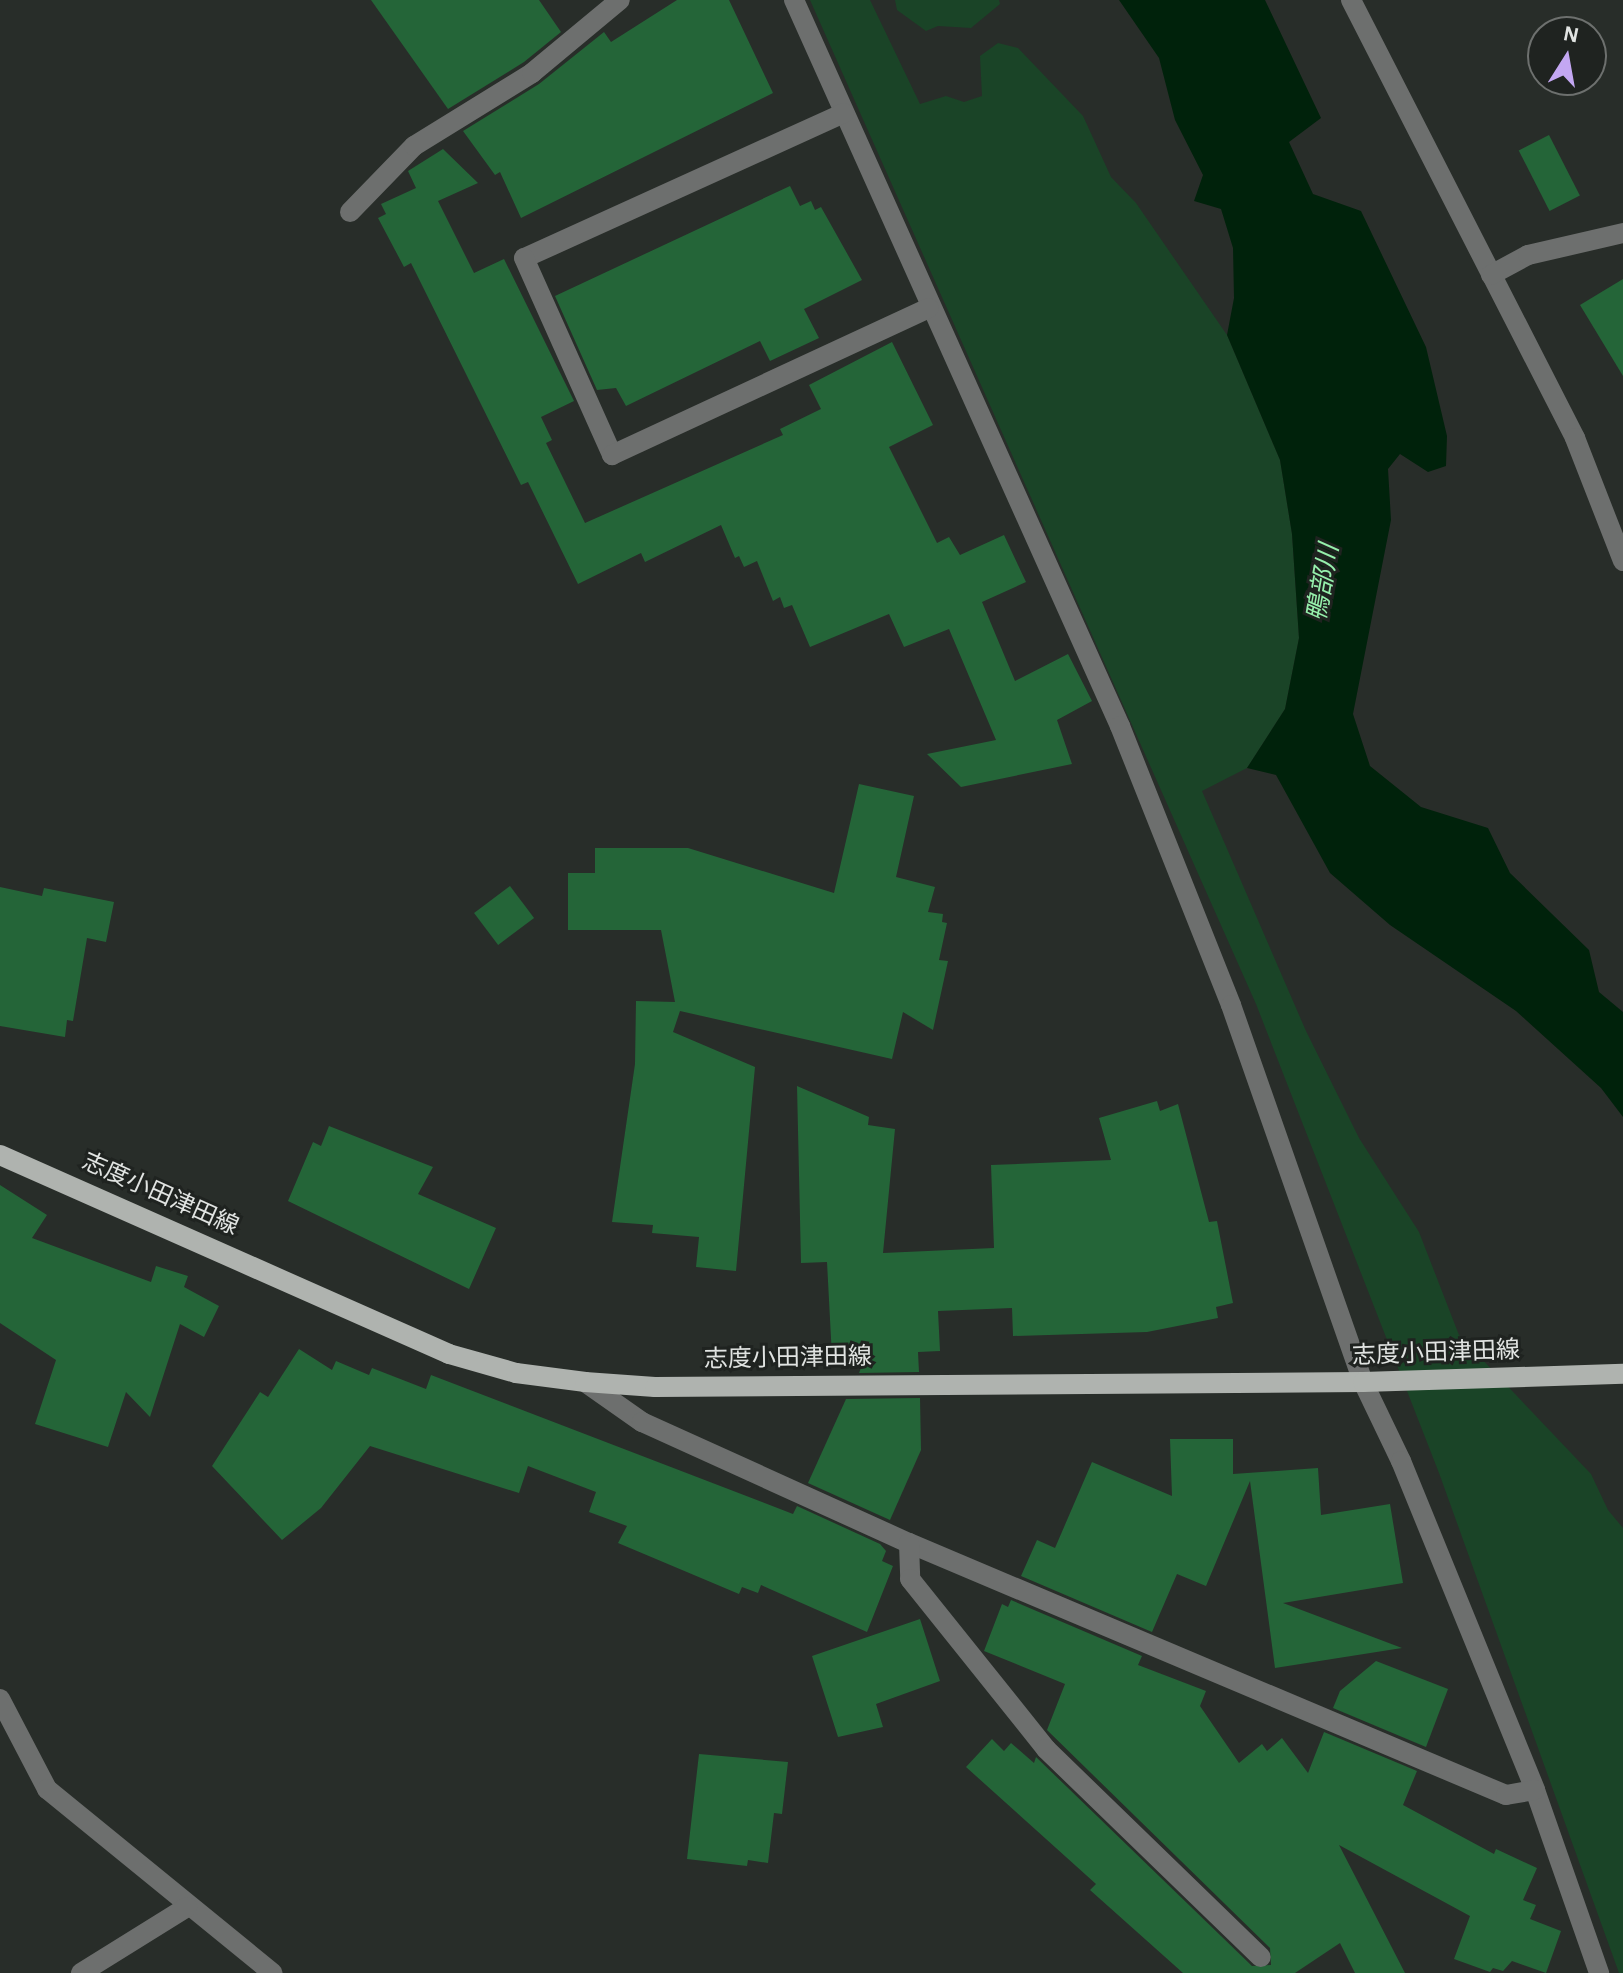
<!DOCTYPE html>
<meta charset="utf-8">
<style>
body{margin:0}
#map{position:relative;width:1623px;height:1973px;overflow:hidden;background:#282d29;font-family:"Alegreya Sans","Noto Sans JP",sans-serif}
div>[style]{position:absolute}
.green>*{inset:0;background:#1a4427}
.water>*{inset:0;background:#00220b}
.building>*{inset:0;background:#246538;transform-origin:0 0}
.minor>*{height:20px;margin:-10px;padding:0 10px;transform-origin:10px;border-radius:10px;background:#6d6f6e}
.major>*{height:20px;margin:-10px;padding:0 10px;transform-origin:10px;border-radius:10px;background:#afb3af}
span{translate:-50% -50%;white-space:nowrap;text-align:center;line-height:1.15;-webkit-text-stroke:6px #1f2320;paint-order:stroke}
.street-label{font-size:24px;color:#e1e4e2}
.water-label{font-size:26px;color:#96f0ac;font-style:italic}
.north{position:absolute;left:1527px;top:16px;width:80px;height:80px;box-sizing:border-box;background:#1f2320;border:2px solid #6d706e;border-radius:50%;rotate:11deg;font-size:22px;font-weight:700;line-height:32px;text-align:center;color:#e1e4e2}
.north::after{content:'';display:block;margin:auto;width:28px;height:36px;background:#c3a7f2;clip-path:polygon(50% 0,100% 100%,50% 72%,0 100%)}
</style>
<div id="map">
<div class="green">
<div style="clip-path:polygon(810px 0,870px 0,920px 104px,946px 96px,964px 102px,982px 96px,980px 56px,998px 43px,1018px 48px,1083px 116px,1111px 177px,1136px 203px,1227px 335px,1280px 460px,1292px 534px,1299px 638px,1285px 709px,1247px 768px,1202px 791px,1306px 1031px,1359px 1138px,1419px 1232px,1459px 1335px,1591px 1474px,1608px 1510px,1623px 1528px,1623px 1973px,1619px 1973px,1439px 1473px,1256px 1004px)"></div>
<div style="clip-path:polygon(895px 0,999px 0,1000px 4px,971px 28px,938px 26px,926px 31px,897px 10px)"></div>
</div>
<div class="water">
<div style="clip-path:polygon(1119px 0,1265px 0,1321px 118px,1289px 142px,1313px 194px,1361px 211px,1426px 347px,1447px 436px,1446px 466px,1428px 472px,1400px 454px,1388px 469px,1391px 520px,1353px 714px,1370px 766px,1421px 807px,1488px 828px,1510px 873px,1589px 950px,1599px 992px,1623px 1012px,1623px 1117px,1601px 1088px,1516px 1011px,1390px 925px,1330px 873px,1276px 775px,1247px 768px,1285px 709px,1299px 638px,1292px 534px,1280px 460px,1227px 335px,1234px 298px,1233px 248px,1221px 209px,1194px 201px,1203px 175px,1175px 120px,1159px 58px)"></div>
</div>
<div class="building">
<div style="clip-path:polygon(371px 0,539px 0,561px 32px,524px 62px,448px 109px)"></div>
<div style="clip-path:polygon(677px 0,729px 0,773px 93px,521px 218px,500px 172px,495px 175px,463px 131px,539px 84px,604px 32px,611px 42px)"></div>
<div style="left:1549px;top:135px;width:68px;height:34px;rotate:63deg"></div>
<div style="clip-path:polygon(443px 149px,478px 183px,438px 201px,474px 273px,504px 259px,574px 401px,541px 417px,552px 440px,546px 443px,585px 523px,783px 435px,780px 429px,821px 409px,809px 385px,892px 342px,933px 425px,889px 447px,937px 543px,949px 537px,960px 555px,1004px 535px,1026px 582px,982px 602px,1015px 681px,1068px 654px,1092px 701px,1057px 720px,1072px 764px,961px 787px,927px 754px,996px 740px,949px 629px,904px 647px,889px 614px,810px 647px,792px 605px,784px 608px,780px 597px,773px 601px,757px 561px,744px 567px,739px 556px,735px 558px,721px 525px,645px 562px,641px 553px,578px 584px,528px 482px,521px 485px,411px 263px,404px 267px,378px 218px,386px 214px,381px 204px,416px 188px,408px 171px)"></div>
<div style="clip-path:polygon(790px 186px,800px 206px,811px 201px,815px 210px,821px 207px,862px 280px,804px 309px,819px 338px,770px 361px,760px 341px,626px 406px,616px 388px,597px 390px,555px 296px)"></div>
<div style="clip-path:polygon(1623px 279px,1623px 376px,1580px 305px)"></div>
<div style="clip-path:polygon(859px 784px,914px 796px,896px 877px,935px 887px,928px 912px,943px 914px,942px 922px,947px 923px,939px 960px,948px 961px,933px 1030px,903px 1012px,892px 1059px,680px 1011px,673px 1032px,755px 1067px,736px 1271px,696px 1267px,699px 1237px,652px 1233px,653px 1225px,612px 1222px,635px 1064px,636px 1001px,675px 1002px,661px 930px,568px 930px,568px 873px,595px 873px,595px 848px,688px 848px,834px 893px)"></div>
<div style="left:510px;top:886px;width:40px;height:45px;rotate:53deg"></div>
<div style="clip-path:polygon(0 887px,42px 896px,44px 888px,114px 902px,106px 942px,87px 938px,73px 1021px,67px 1020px,65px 1037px,0 1026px)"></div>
<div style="clip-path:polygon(797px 1086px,869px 1117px,868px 1125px,895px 1129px,883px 1253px,994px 1248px,991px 1165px,1111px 1160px,1099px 1118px,1157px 1101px,1160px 1111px,1178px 1104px,1209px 1222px,1217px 1221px,1233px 1303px,1216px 1307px,1218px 1318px,1147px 1332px,1013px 1336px,1012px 1308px,938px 1311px,940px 1351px,918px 1352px,919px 1372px,859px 1373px,866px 1355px,832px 1357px,827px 1262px,801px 1263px)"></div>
<div style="clip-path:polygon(329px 1126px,433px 1167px,418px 1194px,496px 1228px,469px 1289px,288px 1201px,313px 1142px,321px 1146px)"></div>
<div style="clip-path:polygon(0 1185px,47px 1215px,32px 1238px,151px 1282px,156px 1266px,188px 1276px,184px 1287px,219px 1306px,204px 1337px,180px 1324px,150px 1417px,126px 1392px,108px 1447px,35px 1424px,56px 1360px,0 1323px)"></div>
<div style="clip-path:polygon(299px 1349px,332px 1370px,336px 1361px,369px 1375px,372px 1368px,426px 1389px,431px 1375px,793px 1514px,797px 1506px,880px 1544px,886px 1551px,882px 1561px,893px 1566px,867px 1632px,761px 1585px,758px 1593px,742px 1587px,739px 1594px,618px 1543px,627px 1526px,589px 1512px,596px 1492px,528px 1466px,519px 1493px,370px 1446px,321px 1508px,282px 1540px,212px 1466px,260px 1392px,268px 1397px)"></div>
<div style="clip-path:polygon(920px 1398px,921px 1450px,890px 1520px,808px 1483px,846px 1399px)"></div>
<div style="clip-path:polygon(1170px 1439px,1233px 1439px,1233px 1474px,1318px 1468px,1321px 1515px,1390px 1504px,1403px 1583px,1283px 1603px,1402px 1648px,1275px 1668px,1250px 1481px,1206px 1586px,1177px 1574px,1152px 1632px,1021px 1576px,1037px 1540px,1055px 1548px,1092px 1462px,1172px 1496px)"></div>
<div style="clip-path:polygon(1011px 1600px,1142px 1656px,1138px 1665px,1206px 1691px,1200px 1706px,1239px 1763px,1262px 1744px,1267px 1751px,1282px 1738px,1308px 1773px,1324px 1732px,1417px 1771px,1403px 1805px,1494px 1854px,1496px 1849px,1537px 1868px,1523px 1900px,1536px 1905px,1530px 1919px,1561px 1931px,1546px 1973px,1512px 1961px,1503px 1971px,1493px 1968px,1490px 1972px,1454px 1959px,1470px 1916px,1339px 1845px,1405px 1973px,1355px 1973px,1340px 1943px,1295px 1973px,1183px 1973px,1090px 1890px,1096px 1884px,966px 1767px,992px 1739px,1004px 1751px,1011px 1743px,1034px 1763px,1036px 1757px,1252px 1966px,1271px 1965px,1270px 1948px,1047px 1730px,1065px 1684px,984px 1651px,1002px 1604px,1008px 1607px)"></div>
<div style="clip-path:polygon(920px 1619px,940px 1681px,876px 1704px,883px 1727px,838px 1737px,812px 1656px)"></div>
<div style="clip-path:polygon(1376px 1661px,1448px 1689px,1426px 1747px,1333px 1708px,1340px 1691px)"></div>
<div style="clip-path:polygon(699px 1754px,788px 1762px,782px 1814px,774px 1813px,768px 1863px,748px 1860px,747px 1866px,687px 1859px)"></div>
</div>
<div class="minor">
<div style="left:794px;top:0;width:796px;rotate:65.82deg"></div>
<div style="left:1120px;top:726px;width:300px;rotate:68.3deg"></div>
<div style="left:1231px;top:1005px;width:399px;rotate:70.7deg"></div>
<div style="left:1363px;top:1382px;width:88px;rotate:64.3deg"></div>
<div style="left:1401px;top:1461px;width:355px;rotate:67.8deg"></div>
<div style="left:1535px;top:1790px;width:194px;rotate:70.7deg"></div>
<div style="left:1351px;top:0;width:492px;rotate:62.9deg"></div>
<div style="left:1575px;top:438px;width:132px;rotate:68.7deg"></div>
<div style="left:844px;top:113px;width:351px;rotate:155.6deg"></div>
<div style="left:524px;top:258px;width:216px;rotate:65.9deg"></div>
<div style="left:612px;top:455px;width:349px;rotate:-24.9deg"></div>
<div style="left:350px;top:212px;width:92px;rotate:-45.9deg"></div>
<div style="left:414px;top:146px;width:139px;rotate:-31.7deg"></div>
<div style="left:532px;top:73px;width:114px;rotate:-39.7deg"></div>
<div style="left:1491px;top:275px;width:42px;rotate:-28.4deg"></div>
<div style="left:1528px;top:255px;width:98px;rotate:-13deg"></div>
<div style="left:585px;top:1382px;width:70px;rotate:35.1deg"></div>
<div style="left:642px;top:1422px;width:293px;rotate:24.4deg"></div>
<div style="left:909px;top:1543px;width:648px;rotate:22.89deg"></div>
<div style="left:1506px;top:1795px;width:29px;rotate:-10deg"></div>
<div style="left:909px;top:1543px;width:36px;rotate:88deg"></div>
<div style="left:910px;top:1579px;width:218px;rotate:51.3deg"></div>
<div style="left:1046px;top:1749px;width:299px;rotate:44.1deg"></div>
<div style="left:0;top:1699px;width:102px;rotate:62.4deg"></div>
<div style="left:47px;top:1789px;width:291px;rotate:39.2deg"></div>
<div style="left:81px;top:1973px;width:125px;rotate:-31.9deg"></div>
</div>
<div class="major">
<div style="left:0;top:1155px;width:491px;rotate:23.9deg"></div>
<div style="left:449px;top:1354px;width:70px;rotate:15.8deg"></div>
<div style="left:516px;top:1373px;width:70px;rotate:7.4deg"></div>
<div style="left:585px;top:1382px;width:70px;rotate:4.1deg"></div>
<div style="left:655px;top:1387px;width:708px;rotate:-0.4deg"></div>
<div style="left:1363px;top:1382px;width:260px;rotate:-1.8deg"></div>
</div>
<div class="street-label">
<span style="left:160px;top:1195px;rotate:24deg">志度小田津田線</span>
<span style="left:1436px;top:1354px;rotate:-2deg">志度小田津田線</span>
<span style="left:788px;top:1359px;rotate:-1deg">志度小田津田線</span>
</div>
<div class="water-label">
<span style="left:1324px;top:583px;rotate:-80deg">鴨部川</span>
</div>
<div class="north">N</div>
</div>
